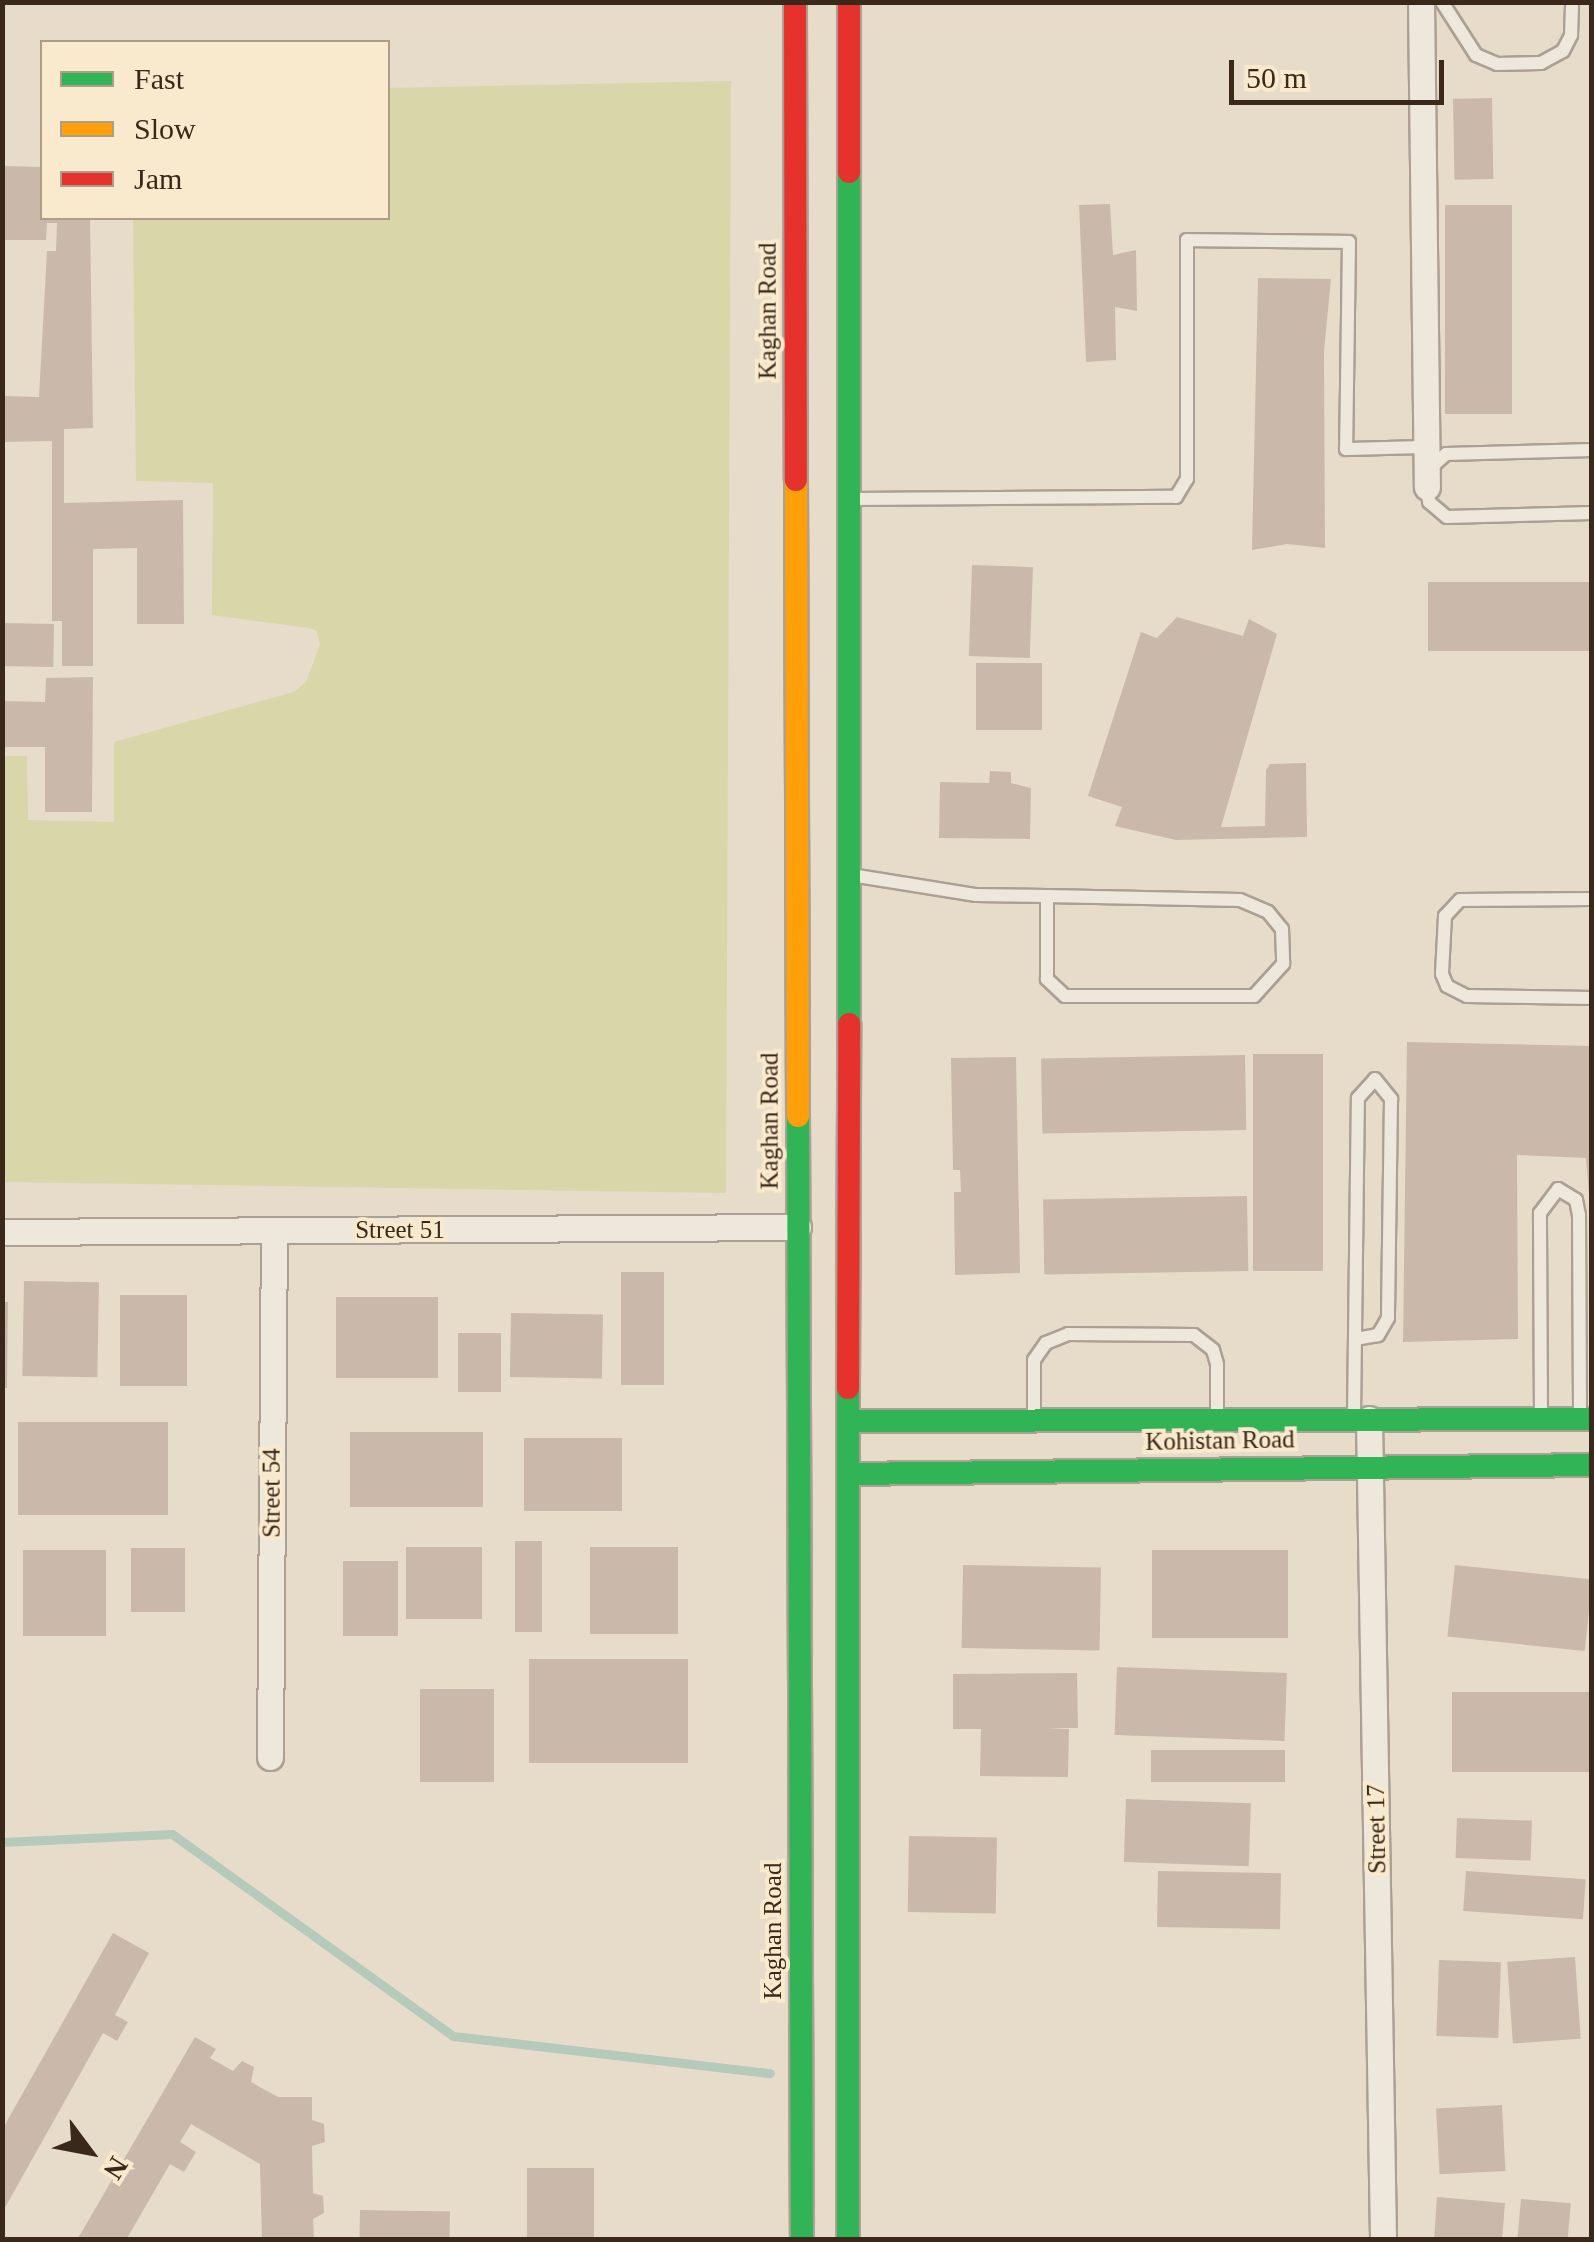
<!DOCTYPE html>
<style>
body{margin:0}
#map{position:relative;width:1594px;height:2242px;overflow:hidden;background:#e6dcc9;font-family:Georgia,serif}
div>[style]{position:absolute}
.green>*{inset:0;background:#d9d6aa}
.stream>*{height:9px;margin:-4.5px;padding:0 4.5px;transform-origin:4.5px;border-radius:4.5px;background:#b6cabc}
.building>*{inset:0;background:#cab9aa;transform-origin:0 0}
.roads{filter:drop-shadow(2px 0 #aba093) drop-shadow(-2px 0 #aba093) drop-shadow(0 2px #aba093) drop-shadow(0 -2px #aba093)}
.lane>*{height:12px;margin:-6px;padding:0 6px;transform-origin:6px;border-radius:6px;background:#ede7dc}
.street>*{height:25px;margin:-12.5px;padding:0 12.5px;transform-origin:12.5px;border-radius:12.5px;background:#ede7dc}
.fast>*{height:22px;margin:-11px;padding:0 11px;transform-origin:11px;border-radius:11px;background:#30b455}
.slow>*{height:22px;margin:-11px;padding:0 11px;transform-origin:11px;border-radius:11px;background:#ff9f0a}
.jam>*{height:22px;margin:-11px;padding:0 11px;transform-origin:11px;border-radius:11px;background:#e5322d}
span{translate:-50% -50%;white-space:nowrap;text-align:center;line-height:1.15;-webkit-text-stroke:8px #f9e9cd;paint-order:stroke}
.street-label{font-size:25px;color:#3a281b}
.frame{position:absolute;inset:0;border:5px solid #3a281b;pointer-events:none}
.legend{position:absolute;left:40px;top:40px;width:350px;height:180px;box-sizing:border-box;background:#f9e9cd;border:2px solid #ad9c86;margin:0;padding:12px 18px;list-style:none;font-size:30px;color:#3a281b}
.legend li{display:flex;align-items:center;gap:20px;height:50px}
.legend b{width:50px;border:2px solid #ad9c86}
.north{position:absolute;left:40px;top:2102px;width:100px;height:100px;-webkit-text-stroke:8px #f9e9cd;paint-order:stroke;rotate:122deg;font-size:28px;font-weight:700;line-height:40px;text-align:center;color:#3a281b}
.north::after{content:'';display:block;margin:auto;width:35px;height:45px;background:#3a281b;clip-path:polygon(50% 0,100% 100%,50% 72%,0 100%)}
.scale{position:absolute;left:1229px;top:60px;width:215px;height:45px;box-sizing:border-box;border:5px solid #3a281b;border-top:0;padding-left:12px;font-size:30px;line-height:35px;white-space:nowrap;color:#3a281b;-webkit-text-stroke:8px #f9e9cd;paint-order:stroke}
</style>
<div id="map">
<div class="green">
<div style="clip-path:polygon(731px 81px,726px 1193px,3px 1182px,3px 756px,27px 756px,28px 820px,114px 822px,114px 742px,294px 692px,306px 682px,320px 645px,317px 631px,309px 628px,212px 615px,213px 483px,136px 481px,133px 218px,388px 218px,388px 88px)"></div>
</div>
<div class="stream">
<div style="left:2px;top:1842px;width:170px;rotate:-2.7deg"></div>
<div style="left:172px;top:1834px;width:346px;rotate:35.7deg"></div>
<div style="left:453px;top:2036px;width:319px;rotate:6.7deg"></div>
</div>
<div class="building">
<div style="left:1492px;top:98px;width:81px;height:39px;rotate:89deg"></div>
<div style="clip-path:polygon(2px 166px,42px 167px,42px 218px,90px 218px,93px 428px,64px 429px,64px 503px,183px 500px,184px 624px,137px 624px,137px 548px,93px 549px,93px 666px,62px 666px,62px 621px,52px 621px,52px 441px,2px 442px,2px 396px,39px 397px,47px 251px,56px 251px,57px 223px,47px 223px,46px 240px,2px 240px)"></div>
<div style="clip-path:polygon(1110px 204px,1113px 255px,1136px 250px,1137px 311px,1115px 307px,1116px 360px,1086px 362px,1079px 205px)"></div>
<div style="left:1445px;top:205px;width:67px;height:209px"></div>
<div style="clip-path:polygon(1258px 278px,1331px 279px,1324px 351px,1325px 548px,1287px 544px,1252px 550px)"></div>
<div style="left:972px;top:565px;width:61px;height:91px;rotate:2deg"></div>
<div style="left:1592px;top:582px;width:69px;height:164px;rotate:90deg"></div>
<div style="clip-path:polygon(1177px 617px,1243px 636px,1249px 619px,1277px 634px,1221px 827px,1265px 826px,1266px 770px,1270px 764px,1306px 763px,1307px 837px,1176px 840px,1115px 826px,1122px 807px,1088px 796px,1141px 632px,1157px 638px)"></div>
<div style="left:2px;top:623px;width:52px;height:43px;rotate:1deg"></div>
<div style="left:1042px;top:663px;width:67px;height:66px;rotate:90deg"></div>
<div style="clip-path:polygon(93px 677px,92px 812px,45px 812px,45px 747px,2px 747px,2px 701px,45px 702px,46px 678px)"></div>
<div style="clip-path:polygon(990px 771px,1011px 772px,1011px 783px,1031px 788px,1030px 839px,939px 838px,940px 782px,989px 783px)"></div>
<div style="clip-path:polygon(1407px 1042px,1592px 1046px,1592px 1232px,1586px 1158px,1517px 1155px,1518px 1339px,1403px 1342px)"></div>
<div style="left:1253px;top:1054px;width:70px;height:217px"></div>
<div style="left:1245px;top:1055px;width:75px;height:204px;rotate:89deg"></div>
<div style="clip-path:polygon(1016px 1057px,1020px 1273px,955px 1275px,954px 1192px,961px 1192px,960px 1170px,953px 1170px,951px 1058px)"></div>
<div style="left:1247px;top:1196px;width:75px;height:204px;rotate:89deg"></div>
<div style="left:621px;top:1272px;width:43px;height:113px"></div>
<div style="left:24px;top:1281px;width:75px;height:95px;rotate:1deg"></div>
<div style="left:120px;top:1295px;width:67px;height:91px"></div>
<div style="left:336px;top:1297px;width:102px;height:81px"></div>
<div style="clip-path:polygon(2px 1302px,8px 1302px,7px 1388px,2px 1388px)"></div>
<div style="left:511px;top:1313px;width:92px;height:64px;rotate:1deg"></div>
<div style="left:458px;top:1333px;width:43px;height:59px"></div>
<div style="left:18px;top:1422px;width:150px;height:93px"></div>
<div style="left:350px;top:1432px;width:133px;height:75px"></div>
<div style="left:524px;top:1438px;width:98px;height:73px"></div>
<div style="left:515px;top:1541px;width:27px;height:91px"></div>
<div style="left:406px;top:1547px;width:76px;height:72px"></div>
<div style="left:590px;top:1547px;width:88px;height:87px"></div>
<div style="left:131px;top:1548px;width:54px;height:64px"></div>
<div style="left:23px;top:1550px;width:83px;height:86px"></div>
<div style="left:1152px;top:1550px;width:136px;height:88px"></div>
<div style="left:343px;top:1561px;width:55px;height:75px"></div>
<div style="left:963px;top:1565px;width:138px;height:83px;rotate:1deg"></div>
<div style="left:1455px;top:1565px;width:138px;height:72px;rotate:6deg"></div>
<div style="left:529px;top:1659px;width:159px;height:104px"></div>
<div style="left:1117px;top:1667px;width:170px;height:68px;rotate:2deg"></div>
<div style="clip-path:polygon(1077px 1673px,1078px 1728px,1046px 1728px,1069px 1729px,1068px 1777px,980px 1776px,981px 1729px,953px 1729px,953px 1674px)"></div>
<div style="left:420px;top:1689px;width:74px;height:93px"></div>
<div style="left:1592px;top:1692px;width:80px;height:140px;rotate:90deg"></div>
<div style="left:1151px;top:1750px;width:134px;height:32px"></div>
<div style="left:1126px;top:1799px;width:125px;height:63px;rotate:2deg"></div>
<div style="left:1457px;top:1818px;width:75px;height:40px;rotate:2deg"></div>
<div style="left:909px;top:1836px;width:88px;height:76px;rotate:1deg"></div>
<div style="left:1158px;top:1871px;width:123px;height:56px;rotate:1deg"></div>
<div style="left:1466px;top:1871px;width:120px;height:40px;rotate:4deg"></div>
<div style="clip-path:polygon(113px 1933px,149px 1953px,115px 2015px,128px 2022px,117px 2041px,103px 2033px,2px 2213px,2px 2130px)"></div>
<div style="left:1575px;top:1957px;width:82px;height:68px;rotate:86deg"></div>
<div style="left:1439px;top:1960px;width:62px;height:76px;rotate:2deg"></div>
<div style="clip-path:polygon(195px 2037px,216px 2049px,210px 2058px,233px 2071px,242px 2061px,254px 2067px,251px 2082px,278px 2097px,312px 2097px,312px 2120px,324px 2124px,325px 2142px,312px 2146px,313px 2193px,323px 2196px,324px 2213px,313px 2219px,314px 2240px,262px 2240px,260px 2164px,191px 2124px,180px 2142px,196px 2152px,184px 2172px,170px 2164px,126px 2240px,77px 2240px)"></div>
<div style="left:1502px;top:2105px;width:66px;height:66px;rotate:87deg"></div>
<div style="left:527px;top:2168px;width:67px;height:72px"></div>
<div style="clip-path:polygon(1437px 2197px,1505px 2203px,1502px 2240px,1434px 2240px)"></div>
<div style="left:1521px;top:2199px;width:50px;height:41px;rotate:5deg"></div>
<div style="left:360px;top:2210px;width:90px;height:30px;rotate:1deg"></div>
</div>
<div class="roads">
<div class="lane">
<div style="left:1442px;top:2px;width:63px;rotate:57.3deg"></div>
<div style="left:1476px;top:55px;width:23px;rotate:23deg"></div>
<div style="left:1497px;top:64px;width:44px;rotate:-1.3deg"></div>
<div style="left:1541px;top:63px;width:25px;rotate:-29deg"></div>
<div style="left:1563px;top:51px;width:18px;rotate:-63deg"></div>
<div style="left:1571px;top:35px;width:33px;rotate:-88deg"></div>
<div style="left:1592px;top:450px;width:146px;rotate:178.4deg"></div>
<div style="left:1446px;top:454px;width:24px;rotate:138deg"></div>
<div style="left:1428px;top:470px;width:17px;rotate:93deg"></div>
<div style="left:1427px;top:487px;width:15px;rotate:82deg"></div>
<div style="left:1429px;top:502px;width:23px;rotate:40deg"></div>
<div style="left:1447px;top:517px;width:145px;rotate:-1.6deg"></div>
<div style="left:852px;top:499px;width:324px;rotate:-0.4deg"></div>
<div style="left:1176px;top:497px;width:21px;rotate:-59deg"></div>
<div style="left:1187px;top:479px;width:239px;rotate:-90deg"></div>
<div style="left:1187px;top:240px;width:162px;rotate:0.7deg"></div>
<div style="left:1349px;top:242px;width:207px;rotate:90.8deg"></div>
<div style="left:1346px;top:449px;width:79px;rotate:-1.5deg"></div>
<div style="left:851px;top:875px;width:127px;rotate:9.1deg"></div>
<div style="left:976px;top:895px;width:71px;rotate:0.8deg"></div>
<div style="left:1047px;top:896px;width:193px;rotate:1.2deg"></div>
<div style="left:1240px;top:900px;width:30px;rotate:23deg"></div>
<div style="left:1268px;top:912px;width:22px;rotate:51deg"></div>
<div style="left:1282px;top:929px;width:35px;rotate:88deg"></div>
<div style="left:1283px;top:964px;width:43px;rotate:132.2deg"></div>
<div style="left:1254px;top:996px;width:189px;rotate:180deg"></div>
<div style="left:1065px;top:996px;width:25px;rotate:-137deg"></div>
<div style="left:1047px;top:979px;width:83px;rotate:-90deg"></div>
<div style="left:1592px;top:899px;width:132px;rotate:179.6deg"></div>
<div style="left:1460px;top:900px;width:22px;rotate:133deg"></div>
<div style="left:1445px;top:916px;width:58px;rotate:93deg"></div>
<div style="left:1442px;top:974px;width:13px;rotate:67deg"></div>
<div style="left:1447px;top:986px;width:22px;rotate:27deg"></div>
<div style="left:1467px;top:996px;width:125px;rotate:0.9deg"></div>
<div style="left:1541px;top:1416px;width:203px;rotate:-90.3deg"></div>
<div style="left:1540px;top:1213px;width:30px;rotate:-53deg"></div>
<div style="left:1558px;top:1189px;width:21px;rotate:31deg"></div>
<div style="left:1576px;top:1200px;width:15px;rotate:79deg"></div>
<div style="left:1579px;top:1215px;width:201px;rotate:89.7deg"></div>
<div style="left:1354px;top:1417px;width:319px;rotate:-89.3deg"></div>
<div style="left:1358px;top:1098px;width:25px;rotate:-48deg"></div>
<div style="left:1375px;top:1079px;width:26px;rotate:51deg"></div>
<div style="left:1391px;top:1099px;width:219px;rotate:90.8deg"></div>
<div style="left:1388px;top:1318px;width:20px;rotate:120deg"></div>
<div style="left:1378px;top:1335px;width:22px;rotate:170deg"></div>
<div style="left:1034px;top:1418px;width:58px;rotate:-90deg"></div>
<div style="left:1034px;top:1360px;width:21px;rotate:-55deg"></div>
<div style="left:1046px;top:1343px;width:24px;rotate:-22deg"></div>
<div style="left:1068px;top:1334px;width:126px;rotate:0.5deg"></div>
<div style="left:1194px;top:1335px;width:24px;rotate:38deg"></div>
<div style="left:1213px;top:1350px;width:15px;rotate:74deg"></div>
<div style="left:1217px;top:1364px;width:56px;rotate:90deg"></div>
</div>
<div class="street">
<div style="left:1421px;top:2px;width:485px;rotate:89.3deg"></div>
<div style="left:2px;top:1232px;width:796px;rotate:-0.36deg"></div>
<div style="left:1369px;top:1419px;width:821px;rotate:89.02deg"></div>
<div style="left:270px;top:1757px;width:527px;rotate:-89.57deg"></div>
</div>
<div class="fast">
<div style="left:849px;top:1024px;width:852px;rotate:-90deg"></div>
<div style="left:798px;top:1116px;width:1124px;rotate:89.8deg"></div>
<div style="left:848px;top:1421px;width:744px;rotate:-0.15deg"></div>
<div style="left:848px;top:1474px;width:744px;rotate:-0.69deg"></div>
<div style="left:848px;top:2240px;width:852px;rotate:-90deg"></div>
</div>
<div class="slow">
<div style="left:796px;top:480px;width:636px;rotate:89.82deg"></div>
</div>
<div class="jam">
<div style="left:795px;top:2px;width:478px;rotate:89.9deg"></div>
<div style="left:849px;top:172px;width:170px;rotate:-90deg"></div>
<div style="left:848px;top:1388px;width:364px;rotate:-89.8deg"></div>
</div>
</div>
<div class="street-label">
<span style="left:768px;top:311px;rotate:-90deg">Kaghan Road</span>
<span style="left:770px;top:1121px;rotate:-90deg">Kaghan Road</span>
<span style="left:400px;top:1230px">Street 51</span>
<span style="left:1220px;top:1441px;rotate:-1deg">Kohistan Road</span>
<span style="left:272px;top:1493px;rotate:-90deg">Street 54</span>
<span style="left:1377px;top:1829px;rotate:-91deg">Street 17</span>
<span style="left:773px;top:1931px;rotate:-90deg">Kaghan Road</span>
</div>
<div class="frame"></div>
<ul class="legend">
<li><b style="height:12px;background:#30b455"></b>Fast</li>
<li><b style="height:12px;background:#ff9f0a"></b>Slow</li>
<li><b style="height:12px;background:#e5322d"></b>Jam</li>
</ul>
<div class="north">N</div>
<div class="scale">50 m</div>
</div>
